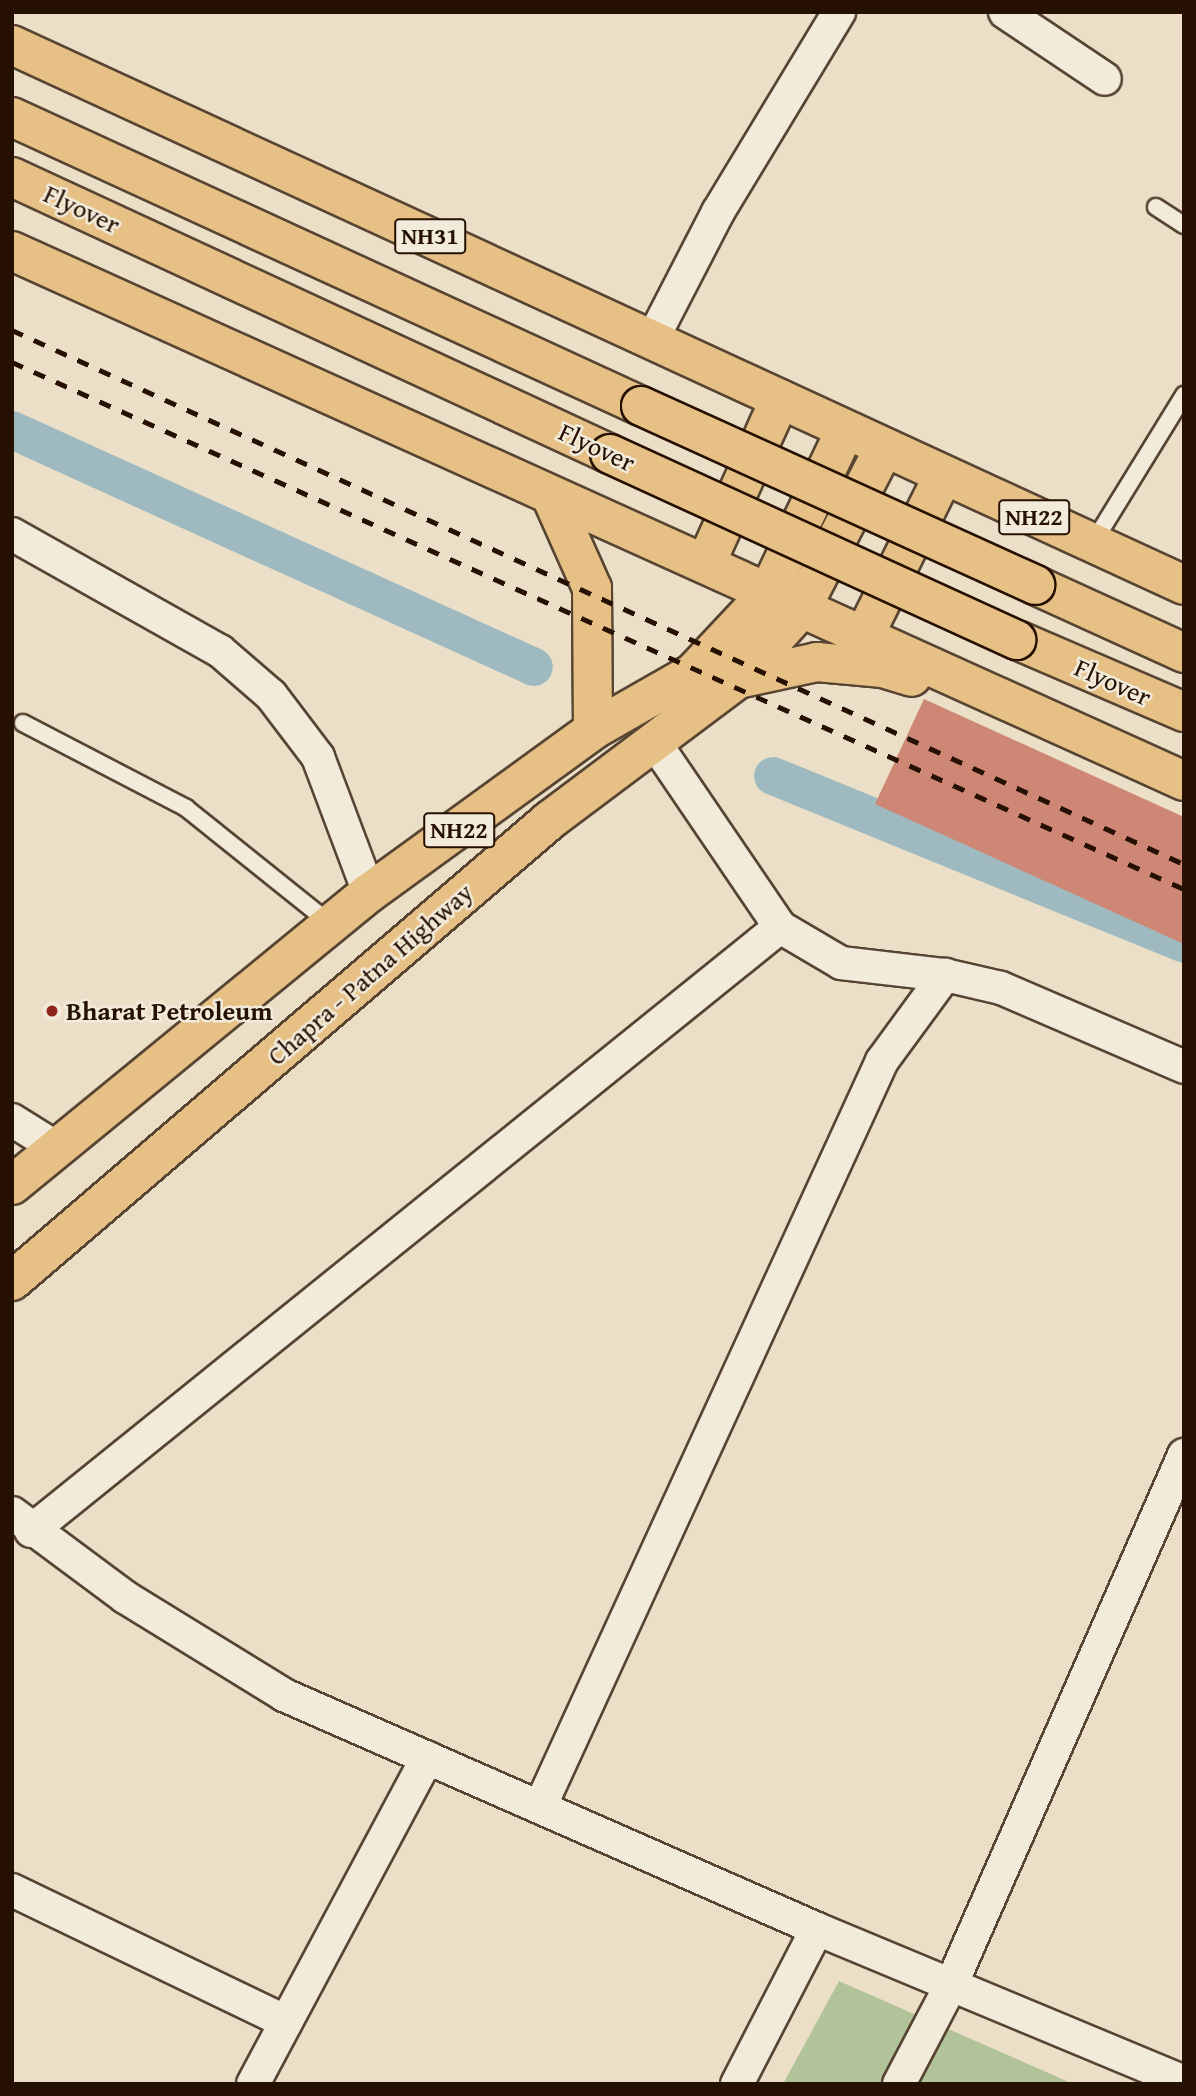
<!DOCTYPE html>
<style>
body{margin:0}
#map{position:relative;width:1196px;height:2096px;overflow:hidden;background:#ebe0c7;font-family:"Gentium Book Plus",serif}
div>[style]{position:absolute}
.green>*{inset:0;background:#b2c399}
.canal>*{height:38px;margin:-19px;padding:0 19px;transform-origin:19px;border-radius:19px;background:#9ebac0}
.building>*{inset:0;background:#ce8675}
.roads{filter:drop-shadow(2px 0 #574433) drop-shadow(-2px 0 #574433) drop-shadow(0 2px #574433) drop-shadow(0 -2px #574433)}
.service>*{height:16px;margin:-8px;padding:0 8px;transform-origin:8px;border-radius:8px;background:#f2ebdb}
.minor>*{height:32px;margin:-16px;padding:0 16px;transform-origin:16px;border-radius:16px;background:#f2ebdb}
.trunk>*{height:38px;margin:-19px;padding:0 19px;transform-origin:19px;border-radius:19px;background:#e6c084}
.rail>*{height:5px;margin-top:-2.5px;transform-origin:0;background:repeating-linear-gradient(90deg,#261002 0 12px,transparent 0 24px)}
.bridges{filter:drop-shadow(2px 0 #261002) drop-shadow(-2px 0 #261002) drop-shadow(0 2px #261002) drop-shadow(0 -2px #261002)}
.trunk-bridge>*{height:38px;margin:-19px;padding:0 19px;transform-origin:19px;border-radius:19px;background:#e6c084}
.dots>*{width:19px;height:19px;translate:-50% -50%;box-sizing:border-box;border:4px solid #f2ebdb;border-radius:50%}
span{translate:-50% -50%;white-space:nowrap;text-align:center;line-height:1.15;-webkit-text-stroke:5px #f2ebdb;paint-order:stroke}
.shield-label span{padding:2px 5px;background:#f2ebdb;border:2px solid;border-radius:5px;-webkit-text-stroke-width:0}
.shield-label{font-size:24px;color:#261002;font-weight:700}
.street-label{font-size:26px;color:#261002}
.poi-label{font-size:26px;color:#261002;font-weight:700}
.left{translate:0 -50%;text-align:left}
.frame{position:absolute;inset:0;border:14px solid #261002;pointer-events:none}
</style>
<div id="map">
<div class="green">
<div style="clip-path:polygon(839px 1981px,1069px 2082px,783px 2084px)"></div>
</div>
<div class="canal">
<div style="left:12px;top:430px;width:573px;rotate:24.42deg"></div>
<div style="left:773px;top:776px;width:444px;rotate:22.2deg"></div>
</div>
<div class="building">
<div style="clip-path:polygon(924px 699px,1184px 817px,1184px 944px,875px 804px)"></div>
</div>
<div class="roads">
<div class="service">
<div style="left:1156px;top:207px;width:33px;rotate:33deg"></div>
<div style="left:1093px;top:543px;width:174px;rotate:-58.4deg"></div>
<div style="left:23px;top:723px;width:184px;rotate:27.5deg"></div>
<div style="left:186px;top:808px;width:186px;rotate:38.7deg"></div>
</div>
<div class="minor">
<div style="left:1005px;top:12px;width:120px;rotate:33.8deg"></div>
<div style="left:653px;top:338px;width:142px;rotate:-62.7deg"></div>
<div style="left:718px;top:212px;width:234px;rotate:-58.8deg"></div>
<div style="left:12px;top:534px;width:239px;rotate:29.4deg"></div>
<div style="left:220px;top:651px;width:67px;rotate:40.8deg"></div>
<div style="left:271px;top:695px;width:78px;rotate:52.8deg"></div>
<div style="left:318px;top:757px;width:145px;rotate:69.4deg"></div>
<div style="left:655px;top:743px;width:222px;rotate:55.8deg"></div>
<div style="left:780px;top:927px;width:71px;rotate:30.5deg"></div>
<div style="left:841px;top:963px;width:105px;rotate:6.6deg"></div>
<div style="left:945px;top:975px;width:57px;rotate:13.1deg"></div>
<div style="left:1001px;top:988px;width:199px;rotate:23.3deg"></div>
<div style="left:12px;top:1120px;width:53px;rotate:31.9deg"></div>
<div style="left:12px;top:1513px;width:141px;rotate:36.6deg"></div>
<div style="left:125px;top:1597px;width:187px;rotate:31.6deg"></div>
<div style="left:284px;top:1695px;width:582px;rotate:23.7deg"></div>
<div style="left:817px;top:1929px;width:398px;rotate:22.6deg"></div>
<div style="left:31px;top:1531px;width:962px;rotate:-38.88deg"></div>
<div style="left:540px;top:1807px;width:821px;rotate:-65.37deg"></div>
<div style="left:882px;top:1061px;width:107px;rotate:-53.8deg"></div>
<div style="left:12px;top:1890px;width:304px;rotate:25.7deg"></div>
<div style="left:253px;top:2084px;width:370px;rotate:-61.9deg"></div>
<div style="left:737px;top:2084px;width:174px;rotate:-62.7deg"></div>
<div style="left:899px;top:2084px;width:114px;rotate:-62.3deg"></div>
<div style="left:952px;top:1983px;width:577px;rotate:-66.28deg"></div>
</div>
<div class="trunk">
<div style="left:12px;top:45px;width:1290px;rotate:24.74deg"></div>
<div style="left:12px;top:117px;width:692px;rotate:24.68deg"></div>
<div style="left:12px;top:177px;width:659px;rotate:24.85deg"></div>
<div style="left:12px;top:251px;width:1286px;rotate:24.33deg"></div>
<div style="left:551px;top:496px;width:101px;rotate:66deg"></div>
<div style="left:592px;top:588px;width:142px;rotate:89.6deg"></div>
<div style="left:706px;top:563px;width:180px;rotate:-65.7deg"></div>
<div style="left:1035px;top:585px;width:164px;rotate:24.5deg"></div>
<div style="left:864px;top:636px;width:178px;rotate:-63.7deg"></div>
<div style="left:1017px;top:640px;width:182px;rotate:23.3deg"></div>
<div style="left:738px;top:679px;width:81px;rotate:-12.1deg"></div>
<div style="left:817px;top:662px;width:66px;rotate:5.2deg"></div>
<div style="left:883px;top:668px;width:30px;rotate:17deg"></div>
<div style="left:12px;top:1185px;width:461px;rotate:-39.3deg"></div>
<div style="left:369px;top:893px;width:277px;rotate:-36deg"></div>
<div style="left:593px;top:730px;width:115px;rotate:-29.7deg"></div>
<div style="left:693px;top:673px;width:110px;rotate:-46.8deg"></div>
<div style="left:768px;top:593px;width:179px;rotate:-64.6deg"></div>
<div style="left:12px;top:1281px;width:708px;rotate:-40.59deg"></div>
<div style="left:550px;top:820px;width:235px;rotate:-36.9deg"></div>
<div style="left:738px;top:679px;width:94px;rotate:-48deg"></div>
<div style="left:801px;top:609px;width:179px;rotate:-62.7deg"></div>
</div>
</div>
<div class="rail">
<div style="left:12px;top:330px;width:1288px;rotate:24.5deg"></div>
<div style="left:12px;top:362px;width:1285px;rotate:24.21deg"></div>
</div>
<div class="bridges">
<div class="trunk-bridge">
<div style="left:641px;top:406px;width:433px;rotate:24.4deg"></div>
<div style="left:610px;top:454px;width:447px;rotate:24.6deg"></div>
</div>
</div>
<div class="dots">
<div style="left:52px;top:1011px;background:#8f2418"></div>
</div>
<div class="shield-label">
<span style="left:430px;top:236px">NH31</span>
<span style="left:1034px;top:517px">NH22</span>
<span style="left:459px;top:830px">NH22</span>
</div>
<div class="street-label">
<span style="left:82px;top:209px;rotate:25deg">Flyover</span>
<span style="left:597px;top:447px;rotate:25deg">Flyover</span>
<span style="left:1113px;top:682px;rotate:24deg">Flyover</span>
<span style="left:370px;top:974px;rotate:-41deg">Chapra - Patna Highway</span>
</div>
<div class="poi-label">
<span class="left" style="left:66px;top:1011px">Bharat Petroleum</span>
</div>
<div class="frame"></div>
</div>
